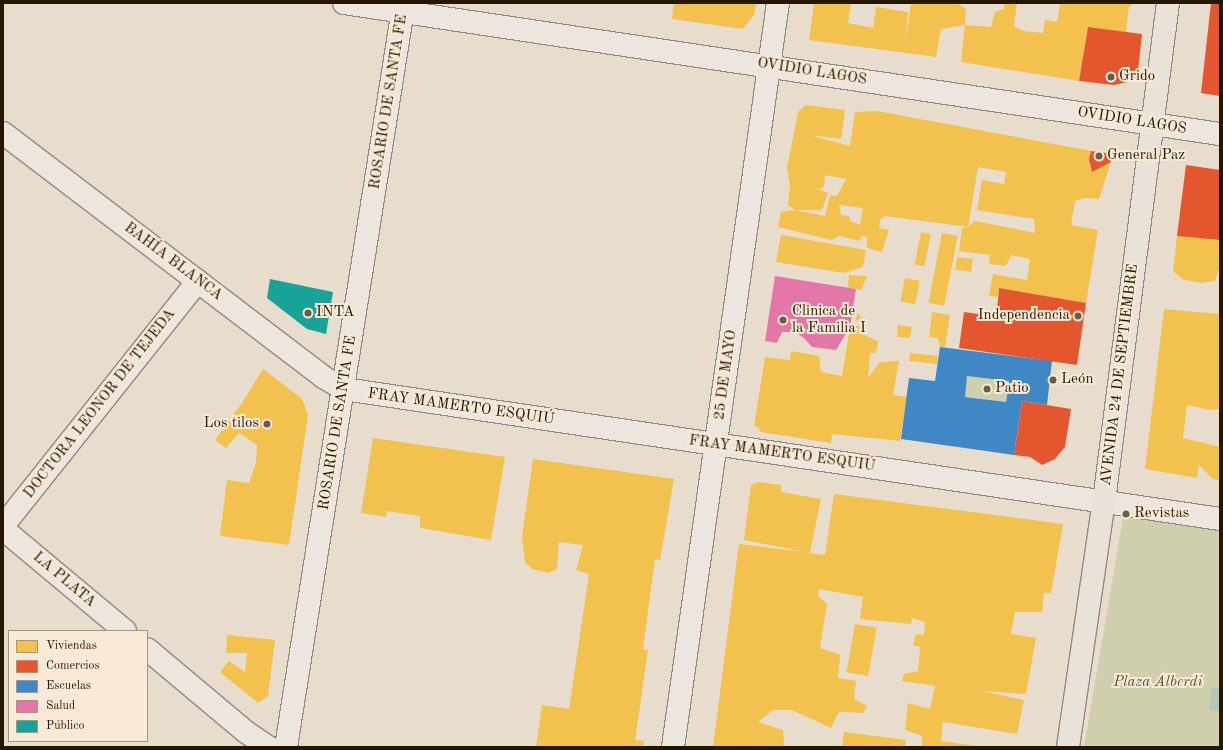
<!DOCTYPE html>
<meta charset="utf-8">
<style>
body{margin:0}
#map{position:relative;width:1223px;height:750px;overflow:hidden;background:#e8ddcc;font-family:"Old Standard TT",serif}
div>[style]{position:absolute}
.green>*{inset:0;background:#cfcead;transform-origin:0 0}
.water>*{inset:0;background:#b4c7b6}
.homes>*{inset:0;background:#f2c14e;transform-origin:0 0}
.shops>*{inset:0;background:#e4572e}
.schools>*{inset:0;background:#3f88c5}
.health>*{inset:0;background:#e377a8}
.public>*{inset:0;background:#17a398}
.roads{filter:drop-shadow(1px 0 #928a7e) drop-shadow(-1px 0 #928a7e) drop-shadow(0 1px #928a7e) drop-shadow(0 -1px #928a7e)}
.minor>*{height:22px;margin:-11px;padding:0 11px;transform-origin:11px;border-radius:11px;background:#ece6de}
.major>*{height:22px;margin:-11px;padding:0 11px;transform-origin:11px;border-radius:11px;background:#e9e2d8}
.dots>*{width:11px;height:11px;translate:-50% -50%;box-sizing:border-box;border:2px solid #f8ead6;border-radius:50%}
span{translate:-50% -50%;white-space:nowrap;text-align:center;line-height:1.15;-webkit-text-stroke:4px #f8ead6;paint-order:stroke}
.street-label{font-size:15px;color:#251602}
.poi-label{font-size:15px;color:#251602}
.left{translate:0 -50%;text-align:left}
.right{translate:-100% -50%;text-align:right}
.park-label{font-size:15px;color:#5a5235;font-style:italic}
.frame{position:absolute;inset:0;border:4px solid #251602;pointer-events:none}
.legend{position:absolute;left:8px;top:630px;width:140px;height:112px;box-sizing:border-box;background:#f8ead6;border:1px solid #a49581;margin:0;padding:5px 7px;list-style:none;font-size:12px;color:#251602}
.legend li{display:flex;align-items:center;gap:8px;height:20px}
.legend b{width:20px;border:1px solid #a49581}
</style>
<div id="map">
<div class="green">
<div style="left:967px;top:376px;width:42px;height:21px;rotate:7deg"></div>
<div style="clip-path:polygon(1124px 512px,1220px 527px,1220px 747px,1084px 747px)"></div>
</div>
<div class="water">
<div style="clip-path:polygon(1212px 688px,1220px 689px,1220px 711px,1209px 710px)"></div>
</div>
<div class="homes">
<div style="clip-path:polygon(674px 3px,756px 3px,754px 15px,743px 29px,672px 19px)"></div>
<div style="clip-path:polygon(814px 3px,851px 3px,848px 23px,873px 28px,876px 7px,908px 12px,905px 45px,911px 3px,957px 3px,966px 9px,965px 25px,941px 29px,936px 57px,809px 40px)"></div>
<div style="clip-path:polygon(1004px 3px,1017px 3px,1014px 26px,1023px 31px,1043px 33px,1045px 20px,1057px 22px,1060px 3px,1134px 3px,1129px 7px,1126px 32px,1088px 27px,1079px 81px,961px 62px,965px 25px,991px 27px,995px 12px,1004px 9px)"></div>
<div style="clip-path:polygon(evenodd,806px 105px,845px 110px,841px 139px,809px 135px,850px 146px,855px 112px,877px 111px,1091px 151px,1089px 159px,1092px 172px,1111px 162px,1099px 199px,1085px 198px,1075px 201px,1071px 225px,1098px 230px,1086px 303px,999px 288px,997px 297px,989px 296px,993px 274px,1027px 280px,1030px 259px,1011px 255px,1006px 266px,989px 264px,990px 255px,959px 251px,962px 228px,968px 227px,975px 221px,1035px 233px,1034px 219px,977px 210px,982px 180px,1004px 184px,1006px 172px,978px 167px,968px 227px,885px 216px,880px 220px,879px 228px,889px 230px,882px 252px,867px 248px,867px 237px,862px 236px,859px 241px,839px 236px,831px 240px,778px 227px,781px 212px,795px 210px,788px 205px,790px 186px,787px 168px,798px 112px,806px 105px,825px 175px,846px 179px,837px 196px,830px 195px,825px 216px,795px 210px,822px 210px,828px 193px,814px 188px,821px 189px,824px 186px,825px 175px,806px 105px,839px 205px,863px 208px,860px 225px,850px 221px,849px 216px,841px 215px,839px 205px)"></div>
<div style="left:921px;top:232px;width:10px;height:33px;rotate:11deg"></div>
<div style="left:942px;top:233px;width:16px;height:71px;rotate:11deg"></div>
<div style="clip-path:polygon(781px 235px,866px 250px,863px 267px,844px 273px,776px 262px)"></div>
<div style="clip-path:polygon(1177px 236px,1220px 240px,1220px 266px,1215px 281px,1200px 283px,1182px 279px,1173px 271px)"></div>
<div style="left:957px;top:257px;width:16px;height:13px;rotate:7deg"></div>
<div style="clip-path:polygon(849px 275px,867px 276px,861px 290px,848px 287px)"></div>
<div style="left:905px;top:278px;width:15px;height:24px;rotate:11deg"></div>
<div style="clip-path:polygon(1164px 309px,1220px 314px,1220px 409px,1210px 410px,1187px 405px,1183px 438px,1220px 447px,1220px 480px,1213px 479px,1199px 465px,1197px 478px,1145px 469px)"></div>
<div style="clip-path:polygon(932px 312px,950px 315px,945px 347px,940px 347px,938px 338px,929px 337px)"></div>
<div style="clip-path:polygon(858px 313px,862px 319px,855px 321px)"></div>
<div style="clip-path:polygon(898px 325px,912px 327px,910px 338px,897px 337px)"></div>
<div style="clip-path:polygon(859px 326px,862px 334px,878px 341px,876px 353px,870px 353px,868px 378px,880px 362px,899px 361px,893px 395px,907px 397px,900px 441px,832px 434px,831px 443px,761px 432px,758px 427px,754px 426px,765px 357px,790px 360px,791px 351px,819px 356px,821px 372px,842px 376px,850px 327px)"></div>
<div style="left:910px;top:353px;width:28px;height:8px;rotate:6deg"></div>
<div style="clip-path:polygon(263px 369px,302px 399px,308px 415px,289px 545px,220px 536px,227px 480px,249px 483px,256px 463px,257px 445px,239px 433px,226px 448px,215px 440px,242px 403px)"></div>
<div style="clip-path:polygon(373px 438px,505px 457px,491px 540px,420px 528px,420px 516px,387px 511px,386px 517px,361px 513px)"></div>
<div style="clip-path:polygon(533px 459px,674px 479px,660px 560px,655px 559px,643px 649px,648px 650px,635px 740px,644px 741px,643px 747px,536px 747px,542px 705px,569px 709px,589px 574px,576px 570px,583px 545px,559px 542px,557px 569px,548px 573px,532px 569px,525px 562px,522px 537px)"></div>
<div style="clip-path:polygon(759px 482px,781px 485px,781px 492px,821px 499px,810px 553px,825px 555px,834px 494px,1063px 524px,1051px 593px,1044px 593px,1042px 612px,1015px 612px,1011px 634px,1036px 638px,1026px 694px,981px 691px,1024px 700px,1017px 734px,943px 722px,941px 741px,983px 747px,922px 747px,922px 736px,905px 730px,908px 703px,930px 709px,935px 686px,902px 681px,904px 674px,918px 671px,920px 647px,913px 645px,916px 634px,924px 635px,925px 622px,912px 618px,911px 624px,860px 619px,863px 597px,819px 589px,818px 596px,827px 604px,820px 648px,840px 655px,838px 678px,856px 681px,854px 699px,867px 706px,863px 713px,839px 712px,831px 728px,792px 710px,773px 710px,758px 722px,783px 730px,784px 747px,713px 747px,739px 544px,805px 552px,744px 540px,751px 485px)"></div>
<div style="left:855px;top:624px;width:22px;height:49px;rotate:10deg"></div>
<div style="clip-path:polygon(227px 635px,275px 640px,268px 696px,258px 703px,220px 672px,229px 661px,245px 672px,247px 653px,226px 653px)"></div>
<div style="clip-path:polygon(844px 732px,906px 740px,905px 747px,842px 747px)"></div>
</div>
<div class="shops">
<div style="clip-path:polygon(1211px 3px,1220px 3px,1220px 96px,1201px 93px)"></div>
<div style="clip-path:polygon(1088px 27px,1142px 34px,1137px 80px,1114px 85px,1079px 81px)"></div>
<div style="clip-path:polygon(1091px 151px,1106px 153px,1110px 157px,1111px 162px,1092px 172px,1089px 159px)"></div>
<div style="clip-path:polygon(1186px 165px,1220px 170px,1220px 240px,1177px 236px)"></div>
<div style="clip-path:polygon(999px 288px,1086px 303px,1077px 365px,959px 348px,964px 312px,1013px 319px,1011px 315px,997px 311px)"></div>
<div style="clip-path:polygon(1022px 401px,1071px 409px,1065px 447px,1055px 459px,1042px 465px,1030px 457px,1014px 455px)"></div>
</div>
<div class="schools">
<div style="clip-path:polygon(evenodd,940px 347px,1052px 361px,1047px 405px,1022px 401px,1014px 455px,901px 439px,909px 378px,935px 381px,940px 347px,967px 376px,1009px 381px,1006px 402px,965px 397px,967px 376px)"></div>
</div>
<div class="health">
<div style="clip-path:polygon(775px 276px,856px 289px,850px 327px,836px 350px,812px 347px,804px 338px,795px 332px,782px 332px,777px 343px,765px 341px)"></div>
</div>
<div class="public">
<div style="clip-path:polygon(270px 279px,333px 292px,326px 334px,307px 329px,267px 298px)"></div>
</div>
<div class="roads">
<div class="minor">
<div style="left:344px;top:3px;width:886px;rotate:8.51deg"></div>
<div style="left:3px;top:133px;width:402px;rotate:37.3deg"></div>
<div style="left:323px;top:377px;width:24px;rotate:30deg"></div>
<div style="left:344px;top:389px;width:886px;rotate:8.44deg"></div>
<div style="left:3px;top:526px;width:313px;rotate:-51.5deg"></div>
<div style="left:3px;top:529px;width:159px;rotate:39.9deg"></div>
<div style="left:147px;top:649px;width:129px;rotate:40deg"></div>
<div style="left:246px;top:732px;width:27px;rotate:34deg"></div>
<div style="left:286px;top:747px;width:753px;rotate:-80.99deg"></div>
<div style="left:673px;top:747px;width:751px;rotate:-81.97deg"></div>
</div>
<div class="major">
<div style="left:1068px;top:747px;width:249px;rotate:-81.7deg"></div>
<div style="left:1104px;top:501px;width:502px;rotate:-82.68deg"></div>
</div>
</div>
<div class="dots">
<div style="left:1111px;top:77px;background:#695c49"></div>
<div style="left:1099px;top:156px;background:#695c49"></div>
<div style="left:308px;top:313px;background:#695c49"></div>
<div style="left:1078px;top:316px;background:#695c49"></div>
<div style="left:783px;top:320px;background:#695c49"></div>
<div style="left:1053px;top:380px;background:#695c49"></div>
<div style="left:987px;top:389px;background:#695c49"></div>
<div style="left:267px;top:424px;background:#695c49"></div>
<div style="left:1126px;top:514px;background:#695c49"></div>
</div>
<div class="street-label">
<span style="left:812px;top:72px;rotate:9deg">OVIDIO LAGOS</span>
<span style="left:389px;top:102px;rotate:-81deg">ROSARIO DE SANTA FE</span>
<span style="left:1132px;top:121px;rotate:9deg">OVIDIO LAGOS</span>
<span style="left:173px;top:262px;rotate:37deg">BAHÍA BLANCA</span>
<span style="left:726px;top:375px;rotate:-82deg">25 DE MAYO</span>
<span style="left:1120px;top:375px;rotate:-83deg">AVENIDA 24 DE SEPTIEMBRE</span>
<span style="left:100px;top:404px;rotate:-52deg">DOCTORA LEONOR DE TEJEDA</span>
<span style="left:461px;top:407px;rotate:8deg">FRAY MAMERTO ESQUIÚ</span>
<span style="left:338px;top:423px;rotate:-81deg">ROSARIO DE SANTA FE</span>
<span style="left:782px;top:454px;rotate:8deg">FRAY MAMERTO ESQUIÚ</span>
<span style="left:64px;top:580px;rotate:40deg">LA PLATA</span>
</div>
<div class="poi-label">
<span class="left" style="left:1119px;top:77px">Grido</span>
<span class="left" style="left:1107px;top:156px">General Paz</span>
<span class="left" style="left:792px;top:320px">Clinica de<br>la Familia I</span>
<span class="left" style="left:316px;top:313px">INTA</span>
<span class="right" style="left:1070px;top:316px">Independencia</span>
<span class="left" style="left:1061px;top:380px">León</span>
<span class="left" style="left:995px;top:389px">Patio</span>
<span class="right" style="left:259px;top:424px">Los tilos</span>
<span class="left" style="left:1134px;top:514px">Revistas</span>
</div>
<div class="park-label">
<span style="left:1158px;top:683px">Plaza Alberdi</span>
</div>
<div class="frame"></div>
<ul class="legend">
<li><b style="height:11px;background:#f2c14e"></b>Viviendas</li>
<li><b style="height:11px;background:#e4572e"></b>Comercios</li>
<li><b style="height:11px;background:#3f88c5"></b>Escuelas</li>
<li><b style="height:11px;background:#e377a8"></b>Salud</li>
<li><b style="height:11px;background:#17a398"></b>Público</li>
</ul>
</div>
